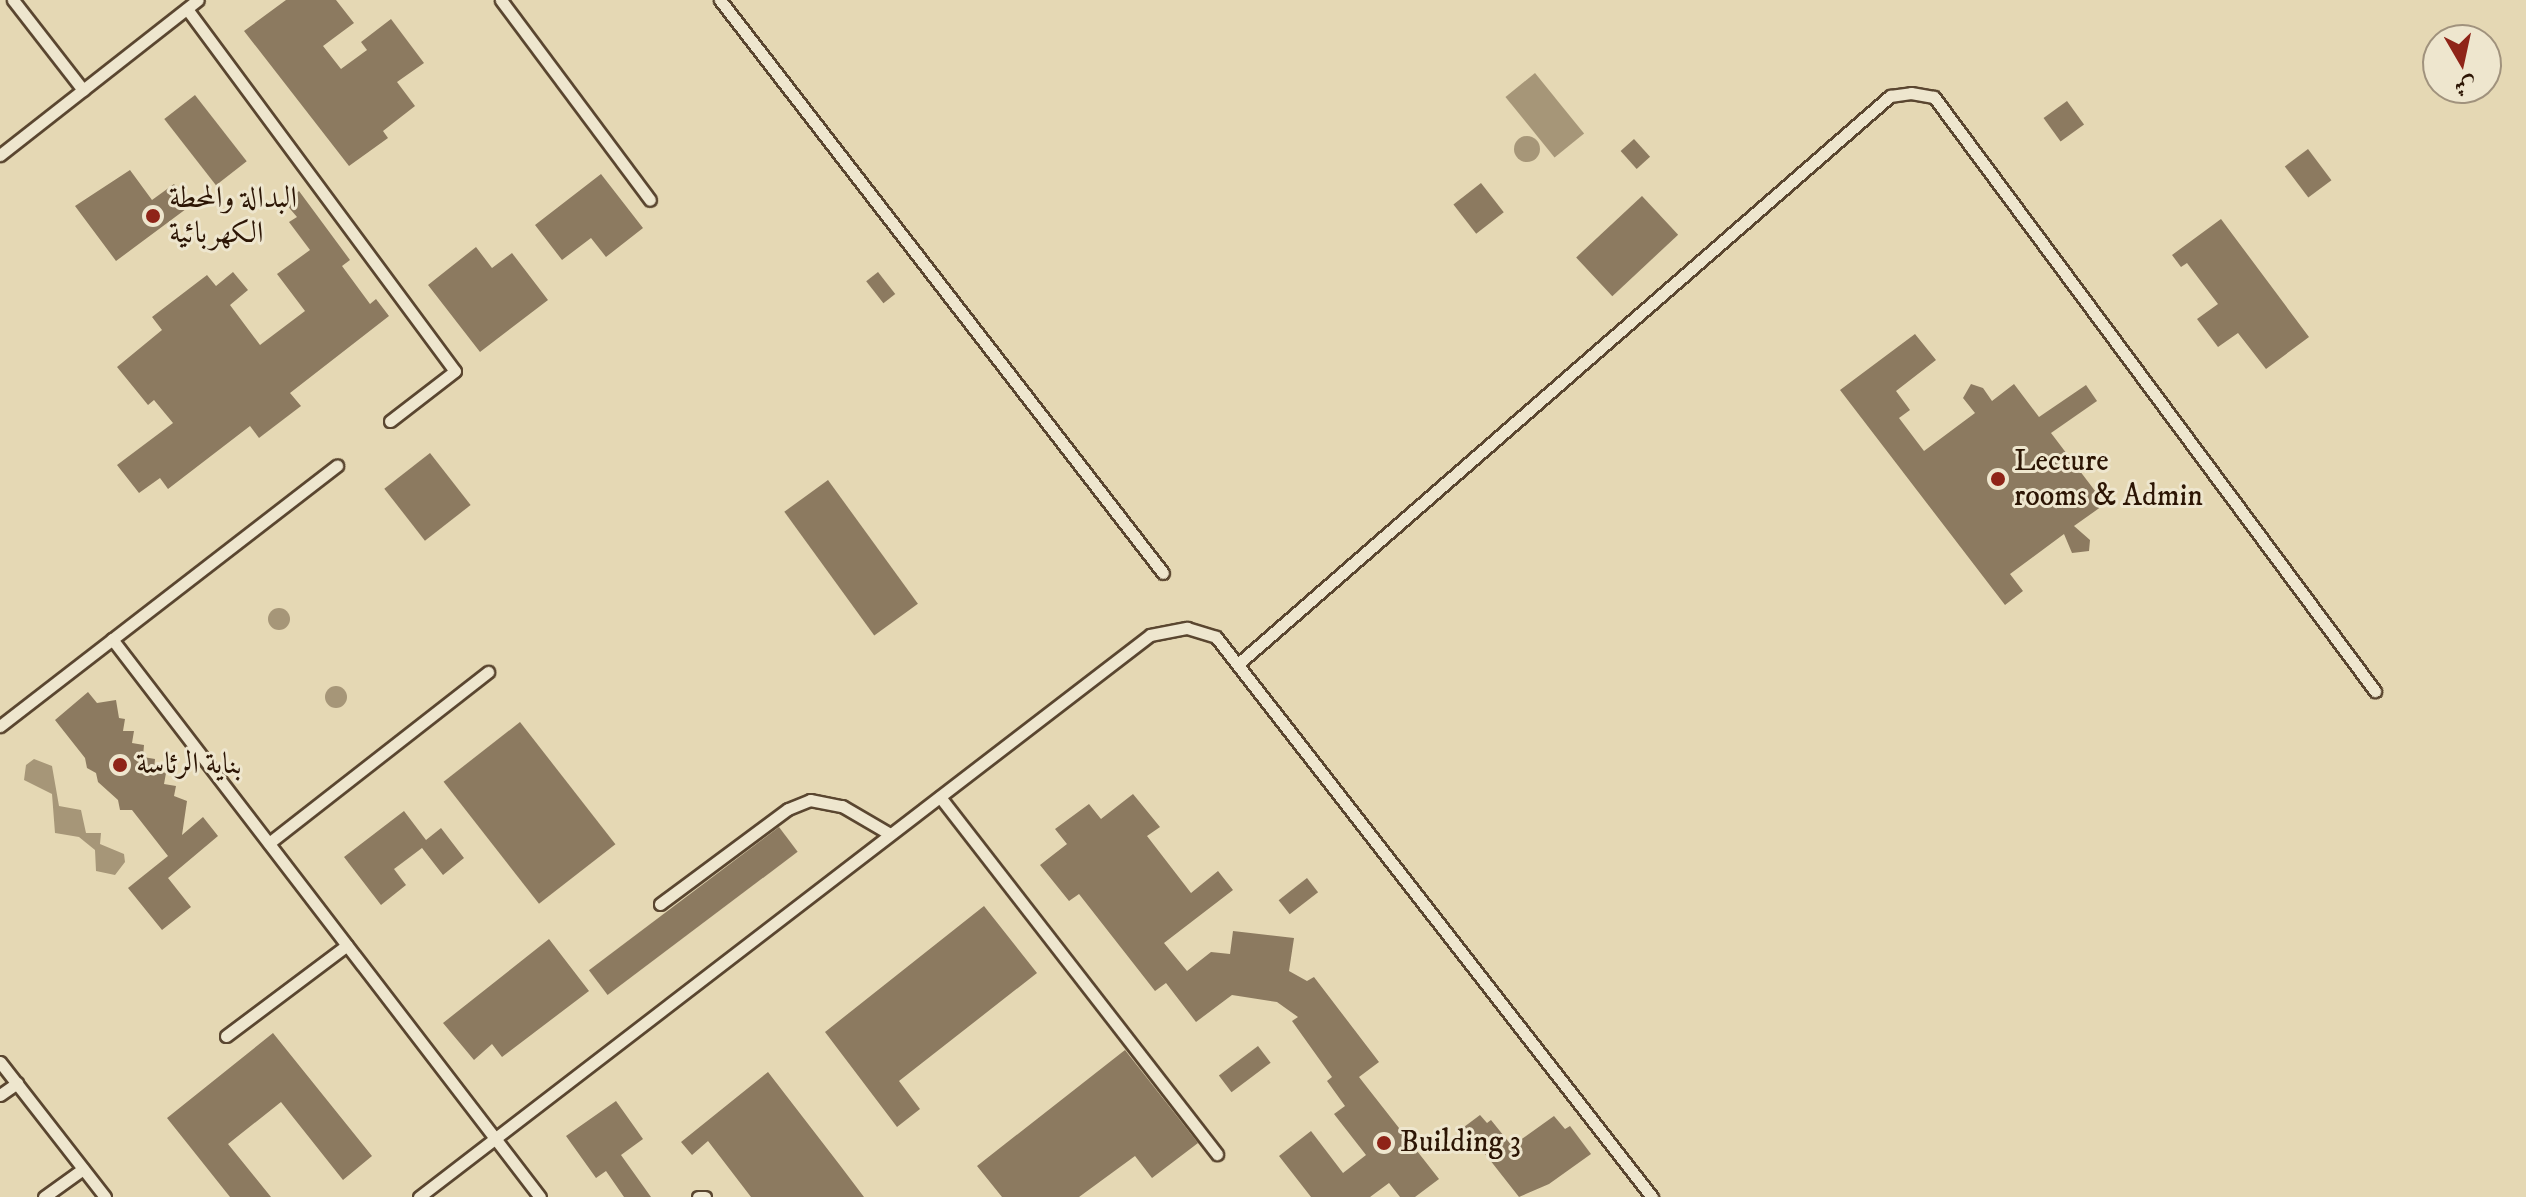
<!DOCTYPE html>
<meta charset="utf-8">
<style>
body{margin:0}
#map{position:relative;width:2526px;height:1197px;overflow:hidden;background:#e5d8b4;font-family:"IM FELL DW Pica",Amiri,serif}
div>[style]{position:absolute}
.water>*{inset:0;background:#a69678;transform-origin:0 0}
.round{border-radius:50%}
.building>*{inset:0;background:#8c7a60;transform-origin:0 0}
.roads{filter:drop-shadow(2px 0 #5a4630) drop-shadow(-2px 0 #5a4630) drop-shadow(0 2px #5a4630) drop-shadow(0 -2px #5a4630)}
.service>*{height:11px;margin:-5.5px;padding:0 5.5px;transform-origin:5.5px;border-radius:5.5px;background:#eee6ce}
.dots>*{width:22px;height:22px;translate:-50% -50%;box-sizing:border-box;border:4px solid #eee6ce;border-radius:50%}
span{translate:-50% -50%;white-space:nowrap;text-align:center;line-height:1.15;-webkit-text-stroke:6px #eee6ce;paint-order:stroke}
.poi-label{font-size:30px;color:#2c1504}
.left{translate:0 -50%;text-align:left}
.north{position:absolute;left:2422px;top:24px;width:80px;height:80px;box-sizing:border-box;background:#eee6ce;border:2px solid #a0927d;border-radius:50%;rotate:171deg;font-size:22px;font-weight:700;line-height:32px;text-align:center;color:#2c1504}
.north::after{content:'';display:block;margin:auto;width:28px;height:36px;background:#8f2418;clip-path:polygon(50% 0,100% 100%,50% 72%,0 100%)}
</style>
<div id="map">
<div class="water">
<div style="left:1535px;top:73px;width:78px;height:38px;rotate:51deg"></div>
<div class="round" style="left:1514px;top:136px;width:26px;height:26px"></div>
<div class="round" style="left:268px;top:608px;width:22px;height:22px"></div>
<div class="round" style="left:325px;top:686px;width:22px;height:22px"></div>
<div style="clip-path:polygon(34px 759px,52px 766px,59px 806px,81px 810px,86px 833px,101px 833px,100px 844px,124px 854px,125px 862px,115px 875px,96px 871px,95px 850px,79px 837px,55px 833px,52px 794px,24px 780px,26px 765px)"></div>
</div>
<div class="building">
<div style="clip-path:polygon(286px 0,336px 0,354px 23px,323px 46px,341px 69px,367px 50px,361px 42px,391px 19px,424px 63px,397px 82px,415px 106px,383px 131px,388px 138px,349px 166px,244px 31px)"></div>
<div style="left:195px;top:95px;width:84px;height:39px;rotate:52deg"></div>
<div style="left:2067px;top:101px;width:29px;height:29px;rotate:54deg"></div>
<div style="left:1634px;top:139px;width:24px;height:18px;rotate:48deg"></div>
<div style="left:2308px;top:149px;width:39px;height:29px;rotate:53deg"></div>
<div style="clip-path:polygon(130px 170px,152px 200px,174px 184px,190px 206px,116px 261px,75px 206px)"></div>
<div style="clip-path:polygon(601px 174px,643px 228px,606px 257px,591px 238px,562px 260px,535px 225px)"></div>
<div style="left:1481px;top:183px;width:37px;height:35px;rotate:52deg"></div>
<div style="clip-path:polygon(299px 191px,350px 260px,342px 266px,370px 304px,376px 299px,389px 316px,290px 393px,301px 406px,259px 438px,250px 426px,168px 489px,160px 478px,139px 493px,117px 465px,173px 423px,154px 400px,148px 405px,117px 367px,162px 330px,152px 317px,207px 275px,216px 286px,233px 272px,248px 290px,230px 305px,260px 345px,305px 311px,277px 274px,310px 250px,289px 222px,297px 217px,285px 203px)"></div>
<div style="left:1642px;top:196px;width:53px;height:90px;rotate:47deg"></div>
<div style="clip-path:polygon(2221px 219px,2309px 337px,2266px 369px,2238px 333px,2218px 347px,2197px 319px,2218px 304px,2187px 263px,2181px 267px,2172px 255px)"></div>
<div style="clip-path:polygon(476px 247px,492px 268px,512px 253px,548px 300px,480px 352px,428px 285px)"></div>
<div style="left:878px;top:272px;width:28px;height:15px;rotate:52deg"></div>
<div style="clip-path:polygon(1915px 334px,1936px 360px,1896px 391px,1910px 410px,1899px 418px,1924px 451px,1975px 413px,1963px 398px,1971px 384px,1983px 388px,1992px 401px,2014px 384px,2039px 417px,2086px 385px,2097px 401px,2051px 433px,2105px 504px,2074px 526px,2090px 540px,2089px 551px,2072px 553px,2064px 534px,2010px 574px,2023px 591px,2005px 605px,1840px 390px)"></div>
<div style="left:430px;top:453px;width:66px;height:58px;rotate:52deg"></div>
<div style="left:828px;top:480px;width:153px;height:54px;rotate:54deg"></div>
<div style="clip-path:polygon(88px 692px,97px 703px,116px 700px,119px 718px,125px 719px,123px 731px,134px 731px,132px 743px,144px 745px,143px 757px,155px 759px,154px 770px,166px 773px,164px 784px,176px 786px,174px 796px,187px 801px,182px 835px,203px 817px,218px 836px,168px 878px,191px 907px,162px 930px,128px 888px,168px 856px,132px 810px,120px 810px,118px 800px,98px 782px,96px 773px,87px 768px,85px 758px,55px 720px)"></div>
<div style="left:520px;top:722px;width:155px;height:97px;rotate:52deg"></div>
<div style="clip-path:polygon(1133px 794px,1160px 827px,1147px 836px,1191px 893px,1218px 871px,1233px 890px,1164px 943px,1187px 971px,1211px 952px,1230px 954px,1233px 931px,1294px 938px,1289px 971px,1307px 981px,1314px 977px,1379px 1062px,1359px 1077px,1439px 1179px,1415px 1197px,1400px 1197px,1389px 1183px,1370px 1197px,1311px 1197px,1279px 1156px,1311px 1131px,1343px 1173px,1366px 1155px,1334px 1114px,1345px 1106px,1327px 1081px,1332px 1077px,1292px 1021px,1298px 1017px,1277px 1002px,1232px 995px,1196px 1022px,1166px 983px,1155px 991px,1079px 894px,1069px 901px,1040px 865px,1067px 844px,1055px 829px,1089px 804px,1101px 819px)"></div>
<div style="clip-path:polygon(404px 811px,426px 840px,441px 828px,464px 858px,443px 875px,422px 848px,394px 869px,406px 885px,381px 905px,344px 857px)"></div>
<div style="left:779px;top:827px;width:31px;height:238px;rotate:53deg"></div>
<div style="left:1307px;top:878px;width:18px;height:36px;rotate:52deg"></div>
<div style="clip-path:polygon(984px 906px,1037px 973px,899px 1081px,920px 1109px,897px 1127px,825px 1032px)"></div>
<div style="clip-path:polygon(549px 939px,589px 991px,502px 1057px,492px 1044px,474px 1060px,443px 1023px)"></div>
<div style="clip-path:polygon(273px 1033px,372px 1156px,343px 1180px,281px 1102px,228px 1144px,271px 1197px,230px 1197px,167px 1118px)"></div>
<div style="left:1258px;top:1046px;width:21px;height:49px;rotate:53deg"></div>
<div style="clip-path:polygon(1125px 1050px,1198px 1143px,1152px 1178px,1135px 1156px,1079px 1197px,1002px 1197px,977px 1166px)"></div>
<div style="clip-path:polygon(768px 1072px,839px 1164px,864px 1197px,751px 1197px,708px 1141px,692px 1155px,681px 1142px)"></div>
<div style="clip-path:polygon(616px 1101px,643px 1139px,621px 1155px,651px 1197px,624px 1197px,606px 1171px,596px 1178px,566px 1136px)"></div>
<div style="clip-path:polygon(1480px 1115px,1487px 1123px,1491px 1120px,1512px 1146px,1554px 1116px,1565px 1129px,1570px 1126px,1591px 1154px,1549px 1184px,1519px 1197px,1464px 1127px)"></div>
</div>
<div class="roads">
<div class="service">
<div style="left:13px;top:0;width:114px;rotate:52.1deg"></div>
<div style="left:501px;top:0;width:249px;rotate:53.3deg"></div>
<div style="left:720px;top:0;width:724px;rotate:52.29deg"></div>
<div style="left:187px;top:9px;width:450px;rotate:53.5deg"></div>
<div style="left:455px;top:371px;width:82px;rotate:142.4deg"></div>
<div style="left:0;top:155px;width:251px;rotate:-38.1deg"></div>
<div style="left:112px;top:639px;width:703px;rotate:52.51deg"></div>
<div style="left:1238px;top:664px;width:865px;rotate:-41.06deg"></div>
<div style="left:1890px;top:96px;width:21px;rotate:-8deg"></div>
<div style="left:1911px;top:93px;width:23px;rotate:10deg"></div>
<div style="left:1934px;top:97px;width:740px;rotate:53.41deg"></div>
<div style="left:0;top:726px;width:426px;rotate:-37.7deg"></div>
<div style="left:940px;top:797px;width:452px;rotate:52.2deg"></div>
<div style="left:269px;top:843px;width:278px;rotate:-38deg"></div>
<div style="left:660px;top:904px;width:159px;rotate:-36.6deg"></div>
<div style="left:788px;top:809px;width:24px;rotate:-22deg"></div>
<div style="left:810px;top:800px;width:33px;rotate:11deg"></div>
<div style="left:842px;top:806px;width:56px;rotate:30.3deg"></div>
<div style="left:226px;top:1036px;width:151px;rotate:-36.9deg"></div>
<div style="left:0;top:1062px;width:171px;rotate:52.1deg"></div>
<div style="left:0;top:1095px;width:21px;rotate:-35deg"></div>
<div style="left:44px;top:1197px;width:48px;rotate:-35.7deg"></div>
<div style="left:419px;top:1197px;width:922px;rotate:-37.55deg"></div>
<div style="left:1150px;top:635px;width:38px;rotate:-11deg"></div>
<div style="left:1187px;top:628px;width:30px;rotate:17deg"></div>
<div style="left:1216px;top:637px;width:710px;rotate:52.1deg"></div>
<div style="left:698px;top:1197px;width:7px"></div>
</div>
</div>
<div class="dots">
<div style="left:153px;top:216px;background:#8f2418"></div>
<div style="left:1998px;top:479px;background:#8f2418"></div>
<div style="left:120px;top:765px;background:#8f2418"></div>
<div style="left:1384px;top:1143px;background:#8f2418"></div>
</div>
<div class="poi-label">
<span class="left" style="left:169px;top:216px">البدالة والمحطة<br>الكهربائية</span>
<span class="left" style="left:2014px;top:479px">Lecture<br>rooms &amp; Admin</span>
<span class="left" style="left:136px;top:765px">بناية الرئاسة</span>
<span class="left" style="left:1400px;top:1143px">Building 3</span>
</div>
<div class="north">ش</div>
</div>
